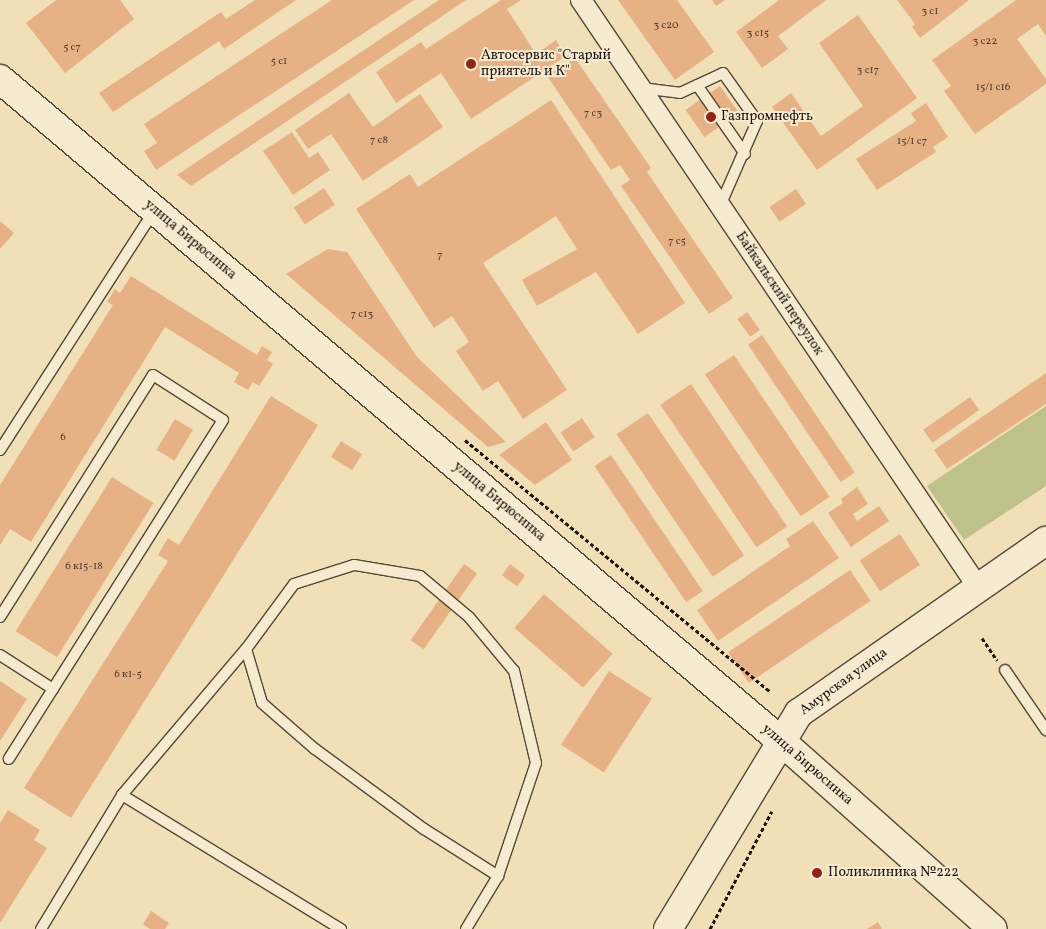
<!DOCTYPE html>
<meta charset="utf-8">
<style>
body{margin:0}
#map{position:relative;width:1046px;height:929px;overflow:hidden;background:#f1e0b7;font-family:Vollkorn,serif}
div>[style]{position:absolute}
.green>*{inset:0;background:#bfc18b}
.building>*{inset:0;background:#e7b186;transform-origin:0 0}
.path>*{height:3px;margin-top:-1.5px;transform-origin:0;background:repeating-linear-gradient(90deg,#201510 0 4px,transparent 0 6.5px)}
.roads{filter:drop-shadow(1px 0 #54483a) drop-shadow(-1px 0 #54483a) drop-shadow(0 1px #54483a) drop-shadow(0 -1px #54483a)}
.lane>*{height:10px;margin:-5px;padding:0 5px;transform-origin:5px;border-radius:5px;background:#f6ebd0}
.street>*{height:20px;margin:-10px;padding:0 10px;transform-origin:10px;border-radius:10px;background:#f6ebd0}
.secondary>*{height:28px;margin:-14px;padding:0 14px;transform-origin:14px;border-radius:14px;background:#f6ebd0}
.dots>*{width:14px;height:14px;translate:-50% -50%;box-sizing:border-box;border:2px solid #f6ebd0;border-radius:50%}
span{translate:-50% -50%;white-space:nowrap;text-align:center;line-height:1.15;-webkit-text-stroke:4px #f6ebd0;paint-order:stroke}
.number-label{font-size:11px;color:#523c2e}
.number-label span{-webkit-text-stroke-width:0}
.poi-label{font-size:14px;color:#201510}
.left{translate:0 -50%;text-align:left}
.street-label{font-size:14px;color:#201510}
</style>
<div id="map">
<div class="green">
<div style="clip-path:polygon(1046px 406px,1046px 486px,964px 540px,927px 486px)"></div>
</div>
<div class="building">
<div style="clip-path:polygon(56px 0,120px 0,134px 19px,65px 73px,26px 23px)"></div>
<div style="clip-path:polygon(255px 0,296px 0,224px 49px,219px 41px,113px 112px,99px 93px,221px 12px,226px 19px)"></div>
<div style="clip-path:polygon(332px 0,414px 0,156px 170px,144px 151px,157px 143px,144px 124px)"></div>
<div style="clip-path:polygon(439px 0,466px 0,191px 186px,177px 175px)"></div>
<div style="clip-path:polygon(501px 0,521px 0,507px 9px,536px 54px,556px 40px,566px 56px,471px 119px,441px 73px,396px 103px,376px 72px,421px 42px,426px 49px)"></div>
<div style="clip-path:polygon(618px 0,677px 0,714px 52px,675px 80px)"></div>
<div style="clip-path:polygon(712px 0,725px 0,716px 6px)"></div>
<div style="clip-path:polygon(779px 0,826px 0,778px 36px,788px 49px,762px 68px,736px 32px)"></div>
<div style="clip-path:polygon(897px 0,969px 0,920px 38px,912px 27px,915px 24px)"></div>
<div style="clip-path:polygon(1016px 0,1046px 0,1046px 36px,1038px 24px,1017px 39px,1046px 79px,1046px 84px,975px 134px,944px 91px,951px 86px,932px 60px)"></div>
<div style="clip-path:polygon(858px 15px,917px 98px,817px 170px,772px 107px,791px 93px,821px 136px,863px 106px,819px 43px)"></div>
<div style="clip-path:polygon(575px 58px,651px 168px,647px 172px,733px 298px,709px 314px,621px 186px,630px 180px,620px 165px,611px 170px,547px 76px)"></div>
<div style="left:720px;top:86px;width:33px;height:42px;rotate:55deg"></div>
<div style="clip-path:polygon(349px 93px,373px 127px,420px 94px,443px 127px,363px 181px,331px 134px,308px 149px,295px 130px)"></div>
<div style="clip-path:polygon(551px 100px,685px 303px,638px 334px,596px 272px,537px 306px,522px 280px,577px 249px,556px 216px,483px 263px,567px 390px,523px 419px,498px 381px,483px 391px,456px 351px,469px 342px,452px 316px,434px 328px,356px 209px,410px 174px,418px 187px)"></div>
<div style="clip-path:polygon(926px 103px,948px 137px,933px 147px,936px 152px,877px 190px,856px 159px,916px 121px,911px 113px)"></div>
<div style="clip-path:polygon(292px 132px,309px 158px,318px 152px,330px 170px,293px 195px,263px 151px)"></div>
<div style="left:324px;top:188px;width:20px;height:36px;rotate:57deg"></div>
<div style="left:796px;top:189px;width:18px;height:32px;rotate:56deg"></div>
<div style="clip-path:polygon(0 221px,14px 233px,0 249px)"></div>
<div style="clip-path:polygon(328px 249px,347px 252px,417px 357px,506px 442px,488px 447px,286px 274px)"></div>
<div style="clip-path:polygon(131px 276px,257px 355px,262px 346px,272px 352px,267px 360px,273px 364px,259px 386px,253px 382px,248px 390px,234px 382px,239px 373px,165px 327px,31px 542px,10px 529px,0 545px,0 485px,113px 305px,107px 302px,115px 289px,120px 293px)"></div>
<div style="left:747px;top:312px;width:22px;height:12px;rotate:54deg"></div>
<div style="left:762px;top:335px;width:166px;height:17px;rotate:56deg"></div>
<div style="left:734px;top:355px;width:171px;height:35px;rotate:56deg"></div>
<div style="clip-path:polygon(1046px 373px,1046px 404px,947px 469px,934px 450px)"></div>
<div style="left:691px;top:384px;width:172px;height:37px;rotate:56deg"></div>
<div style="clip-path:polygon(271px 396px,318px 425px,71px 818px,24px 788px,168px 561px,158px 555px,168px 538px,179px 545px)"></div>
<div style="left:970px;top:397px;width:16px;height:57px;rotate:55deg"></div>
<div style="left:648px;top:413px;width:172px;height:38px;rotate:56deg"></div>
<div style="left:582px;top:418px;width:23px;height:26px;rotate:56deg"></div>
<div style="left:175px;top:419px;width:21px;height:36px;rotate:31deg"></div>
<div style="clip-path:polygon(546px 422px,572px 460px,535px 485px,499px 455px)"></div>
<div style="left:341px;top:441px;width:25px;height:19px;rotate:32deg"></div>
<div style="left:611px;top:455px;width:164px;height:20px;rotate:56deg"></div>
<div style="left:112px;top:477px;width:49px;height:182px;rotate:32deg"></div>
<div style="clip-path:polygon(857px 487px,868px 504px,853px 514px,857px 521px,879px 506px,889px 521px,851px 547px,828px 513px,843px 503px,841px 499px)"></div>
<div style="clip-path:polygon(813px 521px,839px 558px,718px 641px,697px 610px,790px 546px,786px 539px)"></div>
<div style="left:900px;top:534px;width:37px;height:48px;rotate:57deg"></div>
<div style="left:464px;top:564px;width:16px;height:93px;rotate:35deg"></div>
<div style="left:510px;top:564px;width:19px;height:14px;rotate:36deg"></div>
<div style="left:850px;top:570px;width:37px;height:147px;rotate:56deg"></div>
<div style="left:544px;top:594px;width:91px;height:45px;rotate:41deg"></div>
<div style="left:609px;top:671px;width:51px;height:88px;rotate:33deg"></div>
<div style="clip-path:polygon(0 681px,27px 699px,0 741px)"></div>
<div style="clip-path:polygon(8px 810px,40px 830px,34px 840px,47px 848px,0 923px,0 823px)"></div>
<div style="clip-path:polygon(151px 911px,169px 923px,165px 929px,150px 929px,143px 924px)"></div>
<div style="clip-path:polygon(878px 922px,882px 929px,867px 929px)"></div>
</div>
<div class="path">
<div style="left:465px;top:440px;width:396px;rotate:39.5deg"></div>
<div style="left:982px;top:638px;width:27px;rotate:56deg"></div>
<div style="left:710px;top:929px;width:133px;rotate:-62.3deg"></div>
</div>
<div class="roads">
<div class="lane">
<div style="left:697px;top:85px;width:84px;rotate:55.2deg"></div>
<div style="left:641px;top:88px;width:39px;rotate:7deg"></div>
<div style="left:680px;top:93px;width:47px;rotate:-24.9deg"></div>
<div style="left:723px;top:73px;width:59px;rotate:54.7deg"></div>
<div style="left:757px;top:121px;width:93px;rotate:113.5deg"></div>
<div style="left:0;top:450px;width:284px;rotate:-57.2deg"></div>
<div style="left:0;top:617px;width:286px;rotate:-57.7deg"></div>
<div style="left:153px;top:375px;width:83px;rotate:32.7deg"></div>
<div style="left:223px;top:420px;width:401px;rotate:122.3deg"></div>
<div style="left:0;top:655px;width:63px;rotate:32.7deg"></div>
<div style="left:1005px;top:670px;width:73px;rotate:55.7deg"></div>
<div style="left:122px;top:795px;width:257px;rotate:31.5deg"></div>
<div style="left:41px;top:929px;width:157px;rotate:-58.8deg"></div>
<div style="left:122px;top:795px;width:192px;rotate:-49.7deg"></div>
<div style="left:466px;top:929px;width:62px;rotate:-58.9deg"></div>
<div style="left:498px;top:876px;width:119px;rotate:-71.4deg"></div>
<div style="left:536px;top:763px;width:95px;rotate:-103.4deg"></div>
<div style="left:514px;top:671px;width:70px;rotate:-129.8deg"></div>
<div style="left:469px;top:617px;width:64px;rotate:-140.1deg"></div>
<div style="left:420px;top:576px;width:67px;rotate:-170.5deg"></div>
<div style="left:354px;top:565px;width:63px;rotate:162.4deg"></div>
<div style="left:294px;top:584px;width:81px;rotate:126.4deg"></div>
<div style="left:246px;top:649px;width:56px;rotate:73.5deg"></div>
<div style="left:262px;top:703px;width:70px;rotate:41deg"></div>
<div style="left:315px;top:749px;width:135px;rotate:36.3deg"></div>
<div style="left:424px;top:829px;width:88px;rotate:32.4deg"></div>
</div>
<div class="street">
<div style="left:581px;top:0;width:709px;rotate:55.93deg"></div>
</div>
<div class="secondary">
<div style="left:0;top:79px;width:1024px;rotate:40.29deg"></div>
<div style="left:781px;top:741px;width:283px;rotate:41.6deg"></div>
<div style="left:668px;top:929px;width:253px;rotate:-58.8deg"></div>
<div style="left:799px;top:713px;width:301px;rotate:-34.9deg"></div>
</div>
</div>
<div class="dots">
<div style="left:471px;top:64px;background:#8f2418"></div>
<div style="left:711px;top:117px;background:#8f2418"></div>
<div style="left:817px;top:873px;background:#8f2418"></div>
</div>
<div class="number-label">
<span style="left:930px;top:12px">3 с1</span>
<span style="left:666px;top:26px">3 с20</span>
<span style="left:758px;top:34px">3 с15</span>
<span style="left:985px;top:42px">3 с22</span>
<span style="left:72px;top:48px">5 с7</span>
<span style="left:279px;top:62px">5 с1</span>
<span style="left:868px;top:71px">3 с17</span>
<span style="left:993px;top:88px">15/1 с16</span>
<span style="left:593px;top:114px">7 c3</span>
<span style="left:379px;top:141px">7 с8</span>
<span style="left:912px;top:142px">15/1 с7</span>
<span style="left:677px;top:242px">7 с5</span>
<span style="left:440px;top:256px">7</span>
<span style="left:362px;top:315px">7 с13</span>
<span style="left:63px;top:438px">6</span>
<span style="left:84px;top:567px">6 к15-18</span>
<span style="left:128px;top:675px">6 к1-5</span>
</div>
<div class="poi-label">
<span class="left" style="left:481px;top:64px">Автосервис "Старый<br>приятель и К"</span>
<span class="left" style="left:721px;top:117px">Газпромнефть</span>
<span class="left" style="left:828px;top:873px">Поликлиника №222</span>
</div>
<div class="street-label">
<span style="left:190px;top:240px;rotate:40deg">улица Бирюсинка</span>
<span style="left:779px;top:294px;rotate:56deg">Байкальский переулок</span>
<span style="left:499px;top:502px;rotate:40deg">улица Бирюсинка</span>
<span style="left:844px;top:682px;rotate:-36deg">Амурская улица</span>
<span style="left:807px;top:765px;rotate:41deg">улица Бирюсинка</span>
</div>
</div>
